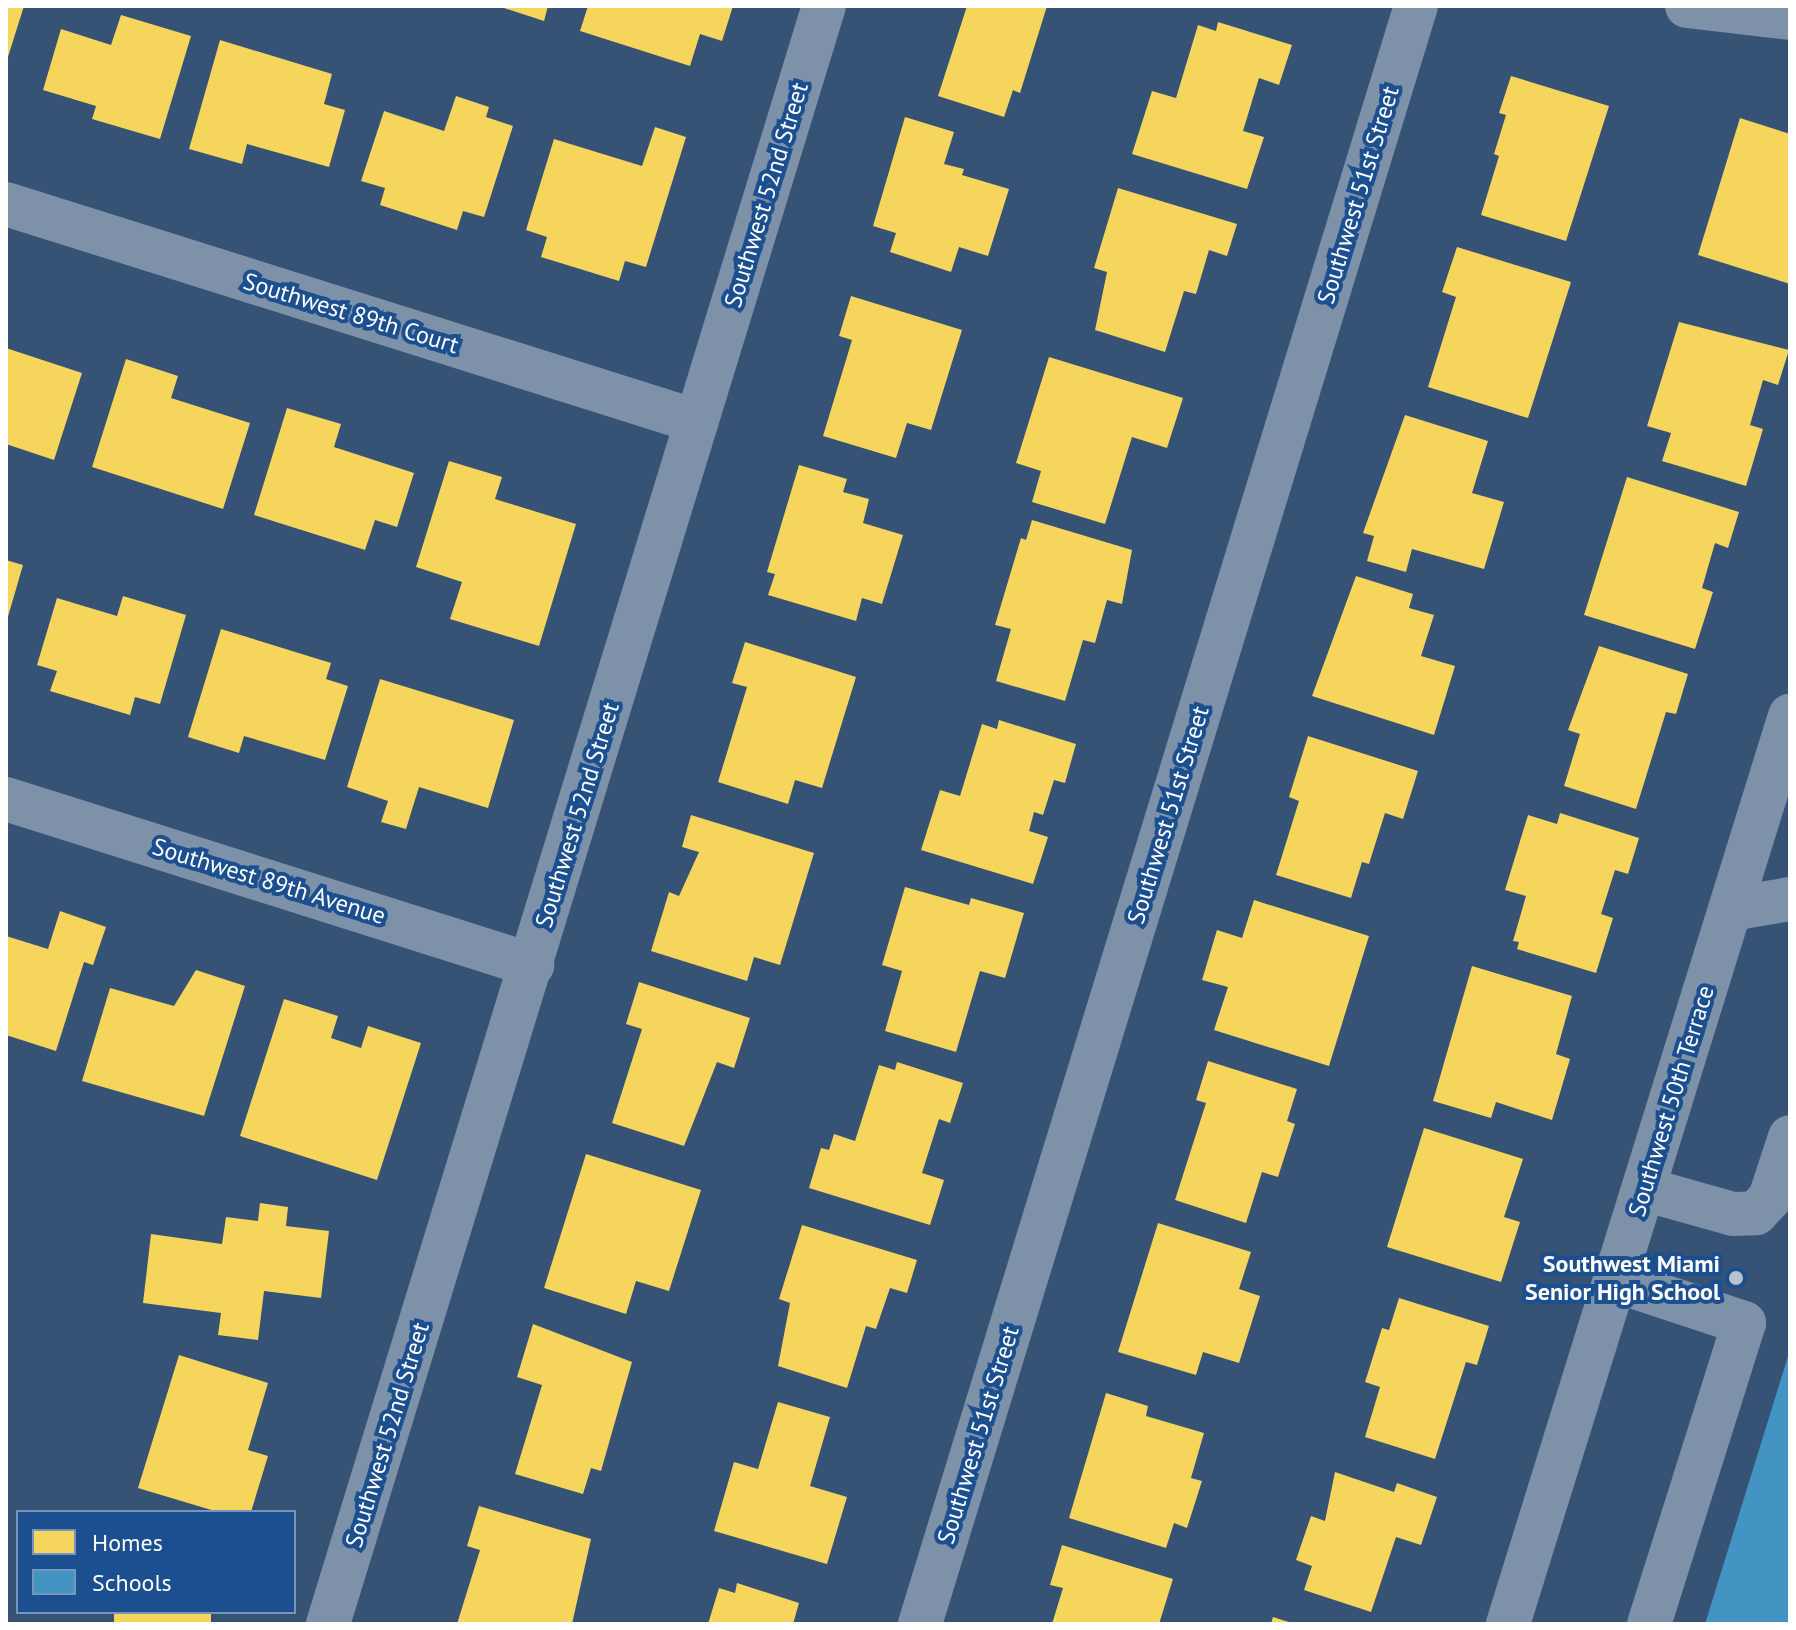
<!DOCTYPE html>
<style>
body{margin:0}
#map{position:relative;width:1796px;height:1630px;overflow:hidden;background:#365274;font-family:"PT Sans",sans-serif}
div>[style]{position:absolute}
.homes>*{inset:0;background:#f6d55c;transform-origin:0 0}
.schools>*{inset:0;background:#4393c3}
.minor>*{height:44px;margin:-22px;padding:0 22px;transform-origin:22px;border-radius:22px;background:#7d92a8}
.dots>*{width:22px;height:22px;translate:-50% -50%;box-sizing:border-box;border:4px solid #1b4f8f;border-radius:50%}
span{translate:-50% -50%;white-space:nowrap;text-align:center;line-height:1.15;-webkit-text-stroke:8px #1b4f8f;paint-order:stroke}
.street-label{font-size:24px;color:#fff}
.poi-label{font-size:24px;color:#fff;font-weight:700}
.right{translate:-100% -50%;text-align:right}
.frame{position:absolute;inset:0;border:8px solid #fff;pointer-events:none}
.legend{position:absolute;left:16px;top:1510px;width:280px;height:104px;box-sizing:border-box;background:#1b4f8f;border:2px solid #7695bc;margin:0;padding:10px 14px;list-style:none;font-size:24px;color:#fff}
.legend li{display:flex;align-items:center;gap:16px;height:40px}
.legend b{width:40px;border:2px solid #7695bc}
</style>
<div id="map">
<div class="homes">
<div style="clip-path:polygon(6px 6px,24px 6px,7px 60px,6px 60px)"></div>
<div style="clip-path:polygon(498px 6px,548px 6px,544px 21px)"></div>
<div style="clip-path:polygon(588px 6px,733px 6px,722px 41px,700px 34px,690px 66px,580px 31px)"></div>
<div style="clip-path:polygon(967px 6px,1047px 6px,1020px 93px,1013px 90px,1004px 117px,938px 96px)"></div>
<div style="clip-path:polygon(121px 15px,191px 36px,160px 139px,92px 119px,96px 106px,43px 90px,61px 29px,111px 45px)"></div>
<div style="clip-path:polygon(1218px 22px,1292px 45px,1279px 85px,1259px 78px,1243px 131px,1264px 137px,1247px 189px,1132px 154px,1152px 91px,1176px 98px,1198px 25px,1216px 31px)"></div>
<div style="clip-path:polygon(220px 40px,332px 74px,324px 104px,345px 110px,329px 167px,247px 144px,242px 164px,189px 149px)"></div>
<div style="clip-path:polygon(1511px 76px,1609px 106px,1566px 241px,1481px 215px,1499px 156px,1494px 154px,1506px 115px,1499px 113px)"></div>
<div style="clip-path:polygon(456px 96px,489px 107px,486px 117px,513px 126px,484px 217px,463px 211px,457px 230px,380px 205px,385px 188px,361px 181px,384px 111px,444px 131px)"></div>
<div style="clip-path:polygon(905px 117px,954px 132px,944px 164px,964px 169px,962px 175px,1009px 189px,988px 256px,959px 247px,951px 272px,890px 252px,896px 233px,873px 226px)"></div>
<div style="clip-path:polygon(1740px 118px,1790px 134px,1790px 284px,1698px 255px)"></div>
<div style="clip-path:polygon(655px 127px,686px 137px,646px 267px,625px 261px,619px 281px,541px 257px,547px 237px,526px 230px,554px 139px,642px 166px)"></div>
<div style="clip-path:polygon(1118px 188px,1237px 224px,1227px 256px,1209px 250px,1196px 294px,1184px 291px,1165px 352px,1095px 330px,1107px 272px,1094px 268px)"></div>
<div style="clip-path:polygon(1457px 247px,1571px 282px,1528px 418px,1428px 387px,1456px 297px,1442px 292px)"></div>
<div style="clip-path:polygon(851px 296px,962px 330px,931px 430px,907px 423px,896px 458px,823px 436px,852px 340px,839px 336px)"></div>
<div style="clip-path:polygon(1679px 322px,1789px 350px,1778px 385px,1763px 380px,1750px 425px,1763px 429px,1746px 486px,1662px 461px,1671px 433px,1647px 426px)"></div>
<div style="clip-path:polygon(6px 348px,82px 373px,54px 460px,6px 444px)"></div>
<div style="clip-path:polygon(1049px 357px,1183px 398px,1167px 448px,1132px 437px,1105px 524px,1032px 502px,1041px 471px,1016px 463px)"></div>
<div style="clip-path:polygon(126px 359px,178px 376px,171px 398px,250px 423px,223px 509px,92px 467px)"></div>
<div style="clip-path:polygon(287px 408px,341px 424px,334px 447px,414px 473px,397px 527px,375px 520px,365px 550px,254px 515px)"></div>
<div style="clip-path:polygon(1405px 415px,1488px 441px,1472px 493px,1504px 502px,1484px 569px,1412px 549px,1406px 572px,1367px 561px,1374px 536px,1363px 533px)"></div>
<div style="clip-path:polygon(449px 461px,502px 477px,495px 499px,576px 524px,539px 646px,450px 619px,462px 582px,416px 567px)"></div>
<div style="clip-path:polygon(799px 465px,847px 479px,843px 492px,869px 499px,863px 523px,903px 535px,882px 604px,862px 598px,856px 621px,768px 595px,775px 574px,767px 572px)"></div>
<div style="clip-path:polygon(1627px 477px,1739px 512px,1728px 548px,1715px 543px,1702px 588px,1713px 592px,1695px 649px,1584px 615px)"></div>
<div style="clip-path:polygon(1032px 520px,1132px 550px,1122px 604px,1107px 600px,1095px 643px,1083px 640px,1065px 701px,996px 681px,1011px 629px,995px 625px,1021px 538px,1026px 540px)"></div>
<div style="clip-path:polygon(6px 560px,23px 565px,7px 620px,6px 620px)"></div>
<div style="clip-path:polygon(1356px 576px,1413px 594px,1409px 608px,1434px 615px,1421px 656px,1455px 666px,1434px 735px,1312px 696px)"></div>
<div style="clip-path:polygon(123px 596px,186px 615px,160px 704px,135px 697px,130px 715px,50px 691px,57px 671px,37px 665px,57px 598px,117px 616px)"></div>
<div style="clip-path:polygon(221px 629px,331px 663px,326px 679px,348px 686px,325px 760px,244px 736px,239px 753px,188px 737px)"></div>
<div style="clip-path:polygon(745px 642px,856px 677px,822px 788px,795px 780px,788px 804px,718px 782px,747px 687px,732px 683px)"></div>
<div style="clip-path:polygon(1599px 646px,1688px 674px,1676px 714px,1666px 712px,1636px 809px,1564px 786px,1580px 734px,1568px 730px)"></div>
<div style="clip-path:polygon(380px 679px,514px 720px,488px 808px,419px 787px,406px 829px,381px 822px,388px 801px,347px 787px)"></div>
<div style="clip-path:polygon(999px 720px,1076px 744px,1065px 783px,1054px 780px,1043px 815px,1034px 812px,1029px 831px,1048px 837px,1033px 884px,921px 850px,940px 790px,960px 796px,982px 724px,997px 729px)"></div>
<div style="clip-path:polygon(1308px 736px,1418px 771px,1403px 819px,1385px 813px,1369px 864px,1362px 862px,1351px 898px,1276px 875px,1299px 801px,1289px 797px)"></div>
<div style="clip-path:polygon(1560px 813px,1639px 838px,1628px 874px,1615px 870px,1601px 914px,1613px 918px,1596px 973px,1517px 949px,1519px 942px,1513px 941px,1526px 896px,1505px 890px,1528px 815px,1557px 824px)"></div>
<div style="clip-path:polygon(691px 815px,814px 853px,780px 965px,754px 957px,747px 981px,651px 951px,669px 892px,679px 896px,699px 852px,682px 847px)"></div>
<div style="clip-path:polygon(905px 887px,969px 905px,971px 898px,1024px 913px,1005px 978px,980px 971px,956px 1052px,885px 1031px,902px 971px,882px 965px)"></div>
<div style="clip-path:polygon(1254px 900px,1369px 936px,1329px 1066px,1214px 1030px,1228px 987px,1202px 980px,1217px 930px,1242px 938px)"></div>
<div style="clip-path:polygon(60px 911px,106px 927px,93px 965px,84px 962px,56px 1051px,6px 1035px,6px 936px,48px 949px)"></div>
<div style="clip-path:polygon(1472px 966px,1572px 996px,1556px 1054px,1570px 1059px,1552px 1120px,1496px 1102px,1491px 1118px,1433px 1101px)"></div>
<div style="clip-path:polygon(196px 970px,245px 986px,204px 1116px,82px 1081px,110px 988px,174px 1006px)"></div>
<div style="clip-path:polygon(639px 982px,750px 1018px,734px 1068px,717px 1062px,684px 1146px,612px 1123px,642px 1029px,626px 1024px)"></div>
<div style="clip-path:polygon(284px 999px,338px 1016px,331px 1038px,361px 1048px,368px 1026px,421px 1043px,377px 1180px,240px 1136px)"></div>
<div style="clip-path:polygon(1208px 1061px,1297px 1089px,1287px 1121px,1295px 1124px,1278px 1177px,1262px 1172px,1246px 1223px,1175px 1200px,1206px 1103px,1196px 1100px)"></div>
<div style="clip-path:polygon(897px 1062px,963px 1083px,950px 1123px,939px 1119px,922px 1173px,944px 1180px,930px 1225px,809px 1188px,821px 1148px,829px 1150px,834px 1134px,855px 1141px,879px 1065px,895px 1070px)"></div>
<div style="clip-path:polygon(1424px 1128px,1523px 1159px,1504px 1217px,1520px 1222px,1501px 1282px,1387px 1247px)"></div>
<div style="clip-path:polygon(586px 1154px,701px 1190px,669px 1291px,636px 1281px,626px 1314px,544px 1288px)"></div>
<div style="clip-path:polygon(260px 1203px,288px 1207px,286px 1226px,329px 1231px,321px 1298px,264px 1291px,258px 1340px,218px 1335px,221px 1313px,143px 1303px,151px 1234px,222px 1244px,226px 1217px,258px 1221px)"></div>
<div style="clip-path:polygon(1158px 1223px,1251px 1252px,1239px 1289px,1260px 1296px,1239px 1363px,1203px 1352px,1196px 1375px,1118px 1352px)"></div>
<div style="clip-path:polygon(802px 1225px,917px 1260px,907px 1293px,890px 1288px,876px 1329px,866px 1326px,847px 1388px,778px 1366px,790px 1303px,779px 1299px)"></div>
<div style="clip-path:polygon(1399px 1298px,1489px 1326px,1477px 1365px,1466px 1362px,1435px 1459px,1365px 1437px,1380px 1387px,1365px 1382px,1382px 1328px,1389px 1330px)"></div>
<div style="clip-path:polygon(533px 1324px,632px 1362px,601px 1471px,591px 1468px,583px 1494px,515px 1474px,542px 1385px,517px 1377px)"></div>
<div style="clip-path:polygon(179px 1355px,268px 1383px,248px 1450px,268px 1456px,251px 1512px,218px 1512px,138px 1488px)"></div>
<div style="clip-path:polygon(1106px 1393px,1148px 1406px,1146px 1416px,1204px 1433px,1191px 1478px,1202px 1481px,1187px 1528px,1174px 1523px,1166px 1548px,1069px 1518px)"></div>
<div style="clip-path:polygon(778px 1402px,830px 1417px,810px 1486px,847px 1497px,827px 1564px,714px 1531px,734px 1462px,758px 1469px)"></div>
<div style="clip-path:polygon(1335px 1472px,1394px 1492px,1397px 1483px,1437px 1497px,1421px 1545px,1396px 1537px,1371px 1612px,1304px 1590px,1312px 1566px,1296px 1560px,1311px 1516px,1325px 1521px)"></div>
<div style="clip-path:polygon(479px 1506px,591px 1539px,572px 1624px,457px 1624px,480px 1550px,467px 1546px)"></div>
<div style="clip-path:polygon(1062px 1545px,1173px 1579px,1159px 1624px,1052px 1624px,1063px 1588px,1050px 1585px)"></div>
<div style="clip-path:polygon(737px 1583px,799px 1603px,793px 1624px,708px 1624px,719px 1588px,735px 1593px)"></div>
<div style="left:114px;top:1612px;width:97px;height:13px"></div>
<div style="clip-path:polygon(1273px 1617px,1292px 1623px,1292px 1624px,1271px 1624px)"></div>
</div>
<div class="schools">
<div style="clip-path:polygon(1789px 1353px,1790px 1624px,1705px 1624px)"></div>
</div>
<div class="minor">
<div style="left:1687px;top:6px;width:104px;rotate:6.6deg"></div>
<div style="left:6px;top:204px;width:723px;rotate:17.46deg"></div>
<div style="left:6px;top:799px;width:552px;rotate:17.52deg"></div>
<div style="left:1731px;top:909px;width:60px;rotate:-9.6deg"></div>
<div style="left:1644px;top:1189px;width:92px;rotate:15.7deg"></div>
<div style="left:1733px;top:1214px;width:23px;rotate:-2deg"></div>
<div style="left:1756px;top:1213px;width:21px;rotate:-47deg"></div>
<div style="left:1770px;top:1198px;width:64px;rotate:-71.8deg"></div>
<div style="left:1617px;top:1281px;width:134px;rotate:18.3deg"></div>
<div style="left:1744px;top:1323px;width:316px;rotate:107.5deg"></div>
<div style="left:328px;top:1624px;width:1692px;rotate:-72.96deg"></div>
<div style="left:920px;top:1624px;width:1692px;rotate:-72.96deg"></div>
<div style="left:1508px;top:1624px;width:951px;rotate:-72.75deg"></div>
</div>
<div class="dots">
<div style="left:1736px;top:1278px;background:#b9c2ce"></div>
</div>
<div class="street-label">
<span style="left:766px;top:195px;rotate:-73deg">Southwest 52nd Street</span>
<span style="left:1358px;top:195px;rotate:-73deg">Southwest 51st Street</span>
<span style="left:351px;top:313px;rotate:17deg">Southwest 89th Court</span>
<span style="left:577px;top:815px;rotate:-73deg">Southwest 52nd Street</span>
<span style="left:1168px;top:815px;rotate:-73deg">Southwest 51st Street</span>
<span style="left:269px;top:881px;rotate:17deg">Southwest 89th Avenue</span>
<span style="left:1671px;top:1101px;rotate:-73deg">Southwest 50th Terrace</span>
<span style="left:387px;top:1435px;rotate:-73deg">Southwest 52nd Street</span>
<span style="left:978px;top:1435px;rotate:-73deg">Southwest 51st Street</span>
</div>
<div class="poi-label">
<span class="right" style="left:1720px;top:1278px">Southwest Miami<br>Senior High School</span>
</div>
<div class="frame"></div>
<ul class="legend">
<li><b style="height:22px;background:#f6d55c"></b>Homes</li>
<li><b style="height:22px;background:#4393c3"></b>Schools</li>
</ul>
</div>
